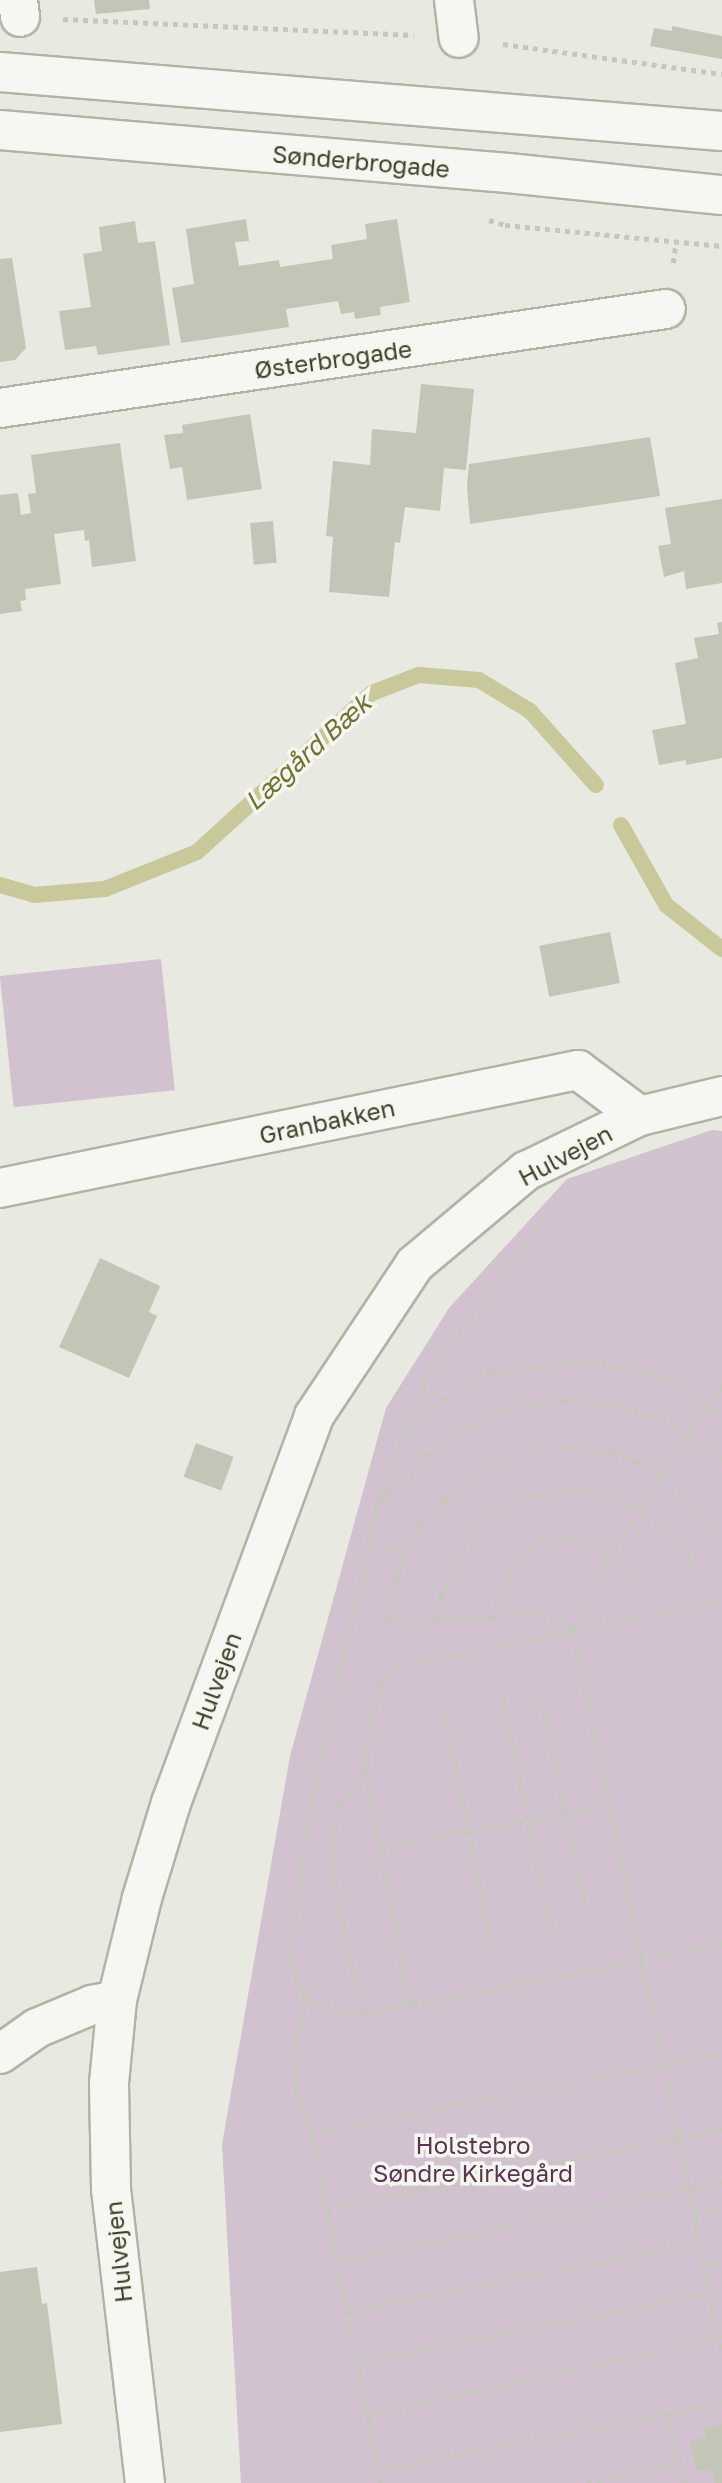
<!DOCTYPE html>
<meta charset="utf-8">
<style>
body{margin:0}
#map{position:relative;width:722px;height:2483px;overflow:hidden;background:#e8e9e0;font-family:"Golos Text",sans-serif}
div>[style]{position:absolute}
.green>*{inset:0;background:#d2c1ce;transform-origin:0 0}
.stream>*{height:16px;margin:-8px;padding:0 8px;transform-origin:8px;border-radius:8px;background:#c8c89b}
.building>*{inset:0;background:#c3c5b7;transform-origin:0 0}
.path>*{height:4.5px;margin-top:-2.25px;transform-origin:0;background:repeating-linear-gradient(90deg,#c6c7bd 0 5px,transparent 0 10px)}
.roads{filter:drop-shadow(2px 0 #b1b3a5) drop-shadow(-2px 0 #b1b3a5) drop-shadow(0 2px #b1b3a5) drop-shadow(0 -2px #b1b3a5)}
.minor>*{height:38px;margin:-19px;padding:0 19px;transform-origin:19px;border-radius:19px;background:#f6f7f2}
.tertiary>*{height:38px;margin:-19px;padding:0 19px;transform-origin:19px;border-radius:19px;background:#f6f7f2}
span{translate:-50% -50%;white-space:nowrap;text-align:center;line-height:1.15;-webkit-text-stroke:7px #f5f6ef;paint-order:stroke}
.street-label{font-size:24px;color:#3d4028}
.park-label{font-size:24px;color:#5b3650}
.water-label{font-size:26px;color:#707333;font-style:italic}
</style>
<div id="map">
<div class="green">
<div style="left:161px;top:959px;width:132px;height:162px;rotate:84deg"></div>
<div style="clip-path:polygon(712px 1130px,722px 1131px,722px 2483px,241px 2483px,222px 2144px,290px 1756px,386px 1408px,449px 1308px,567px 1179px)"></div>
</div>
<div class="stream">
<div style="left:621px;top:825px;width:92px;rotate:60.6deg"></div>
<div style="left:666px;top:905px;width:71px;rotate:38.2deg"></div>
<div style="left:0;top:885px;width:35px;rotate:16deg"></div>
<div style="left:34px;top:895px;width:71px;rotate:-4.8deg"></div>
<div style="left:105px;top:889px;width:99px;rotate:-21.9deg"></div>
<div style="left:197px;top:852px;width:236px;rotate:-42.3deg"></div>
<div style="left:372px;top:693px;width:50px;rotate:-21deg"></div>
<div style="left:419px;top:675px;width:60px;rotate:4.8deg"></div>
<div style="left:479px;top:680px;width:60px;rotate:31.3deg"></div>
<div style="left:530px;top:711px;width:99px;rotate:48.3deg"></div>
</div>
<div class="building">
<div style="clip-path:polygon(94px 0,149px 0,150px 9px,96px 14px)"></div>
<div style="clip-path:polygon(672px 26px,722px 36px,722px 59px,650px 46px,654px 28px,672px 31px)"></div>
<div style="clip-path:polygon(246px 219px,249px 241px,235px 242px,239px 266px,279px 260px,280px 267px,333px 259px,331px 245px,367px 239px,365px 224px,397px 219px,410px 302px,380px 307px,381px 315px,355px 319px,354px 312px,341px 314px,338px 301px,286px 309px,289px 327px,181px 343px,172px 288px,194px 284px,186px 229px)"></div>
<div style="clip-path:polygon(135px 221px,138px 243px,155px 241px,170px 345px,98px 355px,96px 346px,65px 350px,59px 311px,91px 307px,83px 254px,102px 251px,99px 227px)"></div>
<div style="clip-path:polygon(12px 258px,26px 348px,15px 360px,0 362px,0 259px)"></div>
<div style="clip-path:polygon(421px 384px,474px 389px,466px 470px,444px 468px,440px 511px,405px 507px,400px 543px,395px 542px,389px 597px,329px 592px,333px 537px,326px 536px,333px 461px,370px 465px,372px 429px,416px 433px)"></div>
<div style="clip-path:polygon(250px 414px,262px 489px,187px 500px,182px 467px,170px 469px,164px 435px,183px 433px,182px 425px)"></div>
<div style="clip-path:polygon(650px 437px,660px 496px,470px 524px,467px 486px,469px 464px)"></div>
<div style="clip-path:polygon(120px 443px,136px 561px,92px 567px,89px 540px,85px 541px,84px 530px,54px 534px,61px 584px,25px 589px,26px 600px,20px 601px,22px 611px,0 614px,0 495px,18px 493px,21px 515px,31px 513px,28px 494px,36px 493px,31px 455px)"></div>
<div style="clip-path:polygon(722px 499px,722px 583px,686px 589px,684px 571px,664px 577px,658px 546px,671px 544px,665px 508px)"></div>
<div style="left:273px;top:521px;width:42px;height:23px;rotate:85deg"></div>
<div style="clip-path:polygon(722px 622px,722px 758px,686px 765px,686px 760px,659px 765px,652px 730px,686px 724px,675px 663px,698px 658px,694px 638px,719px 634px,717px 623px)"></div>
<div style="left:610px;top:932px;width:52px;height:72px;rotate:79deg"></div>
<div style="clip-path:polygon(100px 1258px,160px 1286px,149px 1312px,157px 1316px,129px 1378px,59px 1347px)"></div>
<div style="left:196px;top:1443px;width:40px;height:36px;rotate:20deg"></div>
<div style="clip-path:polygon(37px 2267px,42px 2304px,47px 2303px,62px 2424px,0 2432px,0 2272px)"></div>
<div style="clip-path:polygon(722px 2424px,722px 2483px,715px 2483px,712px 2468px,697px 2471px,690px 2441px,706px 2437px,704px 2428px)"></div>
</div>
<div class="path">
<div style="left:63px;top:19px;width:351px;rotate:2.6deg"></div>
<div style="left:503px;top:44px;width:221px;rotate:7.8deg"></div>
<div style="left:489px;top:220px;width:17px;rotate:17deg"></div>
<div style="left:505px;top:225px;width:218px;rotate:5.5deg"></div>
<div style="left:673px;top:263px;width:22px;rotate:-82deg"></div>
<div style="left:546px;top:1217px;width:198px;rotate:127deg"></div>
<div style="left:427px;top:1375px;width:143px;rotate:110.5deg"></div>
<div style="left:377px;top:1509px;width:312px;rotate:102.4deg"></div>
<div style="left:310px;top:1814px;width:146px;rotate:98.7deg"></div>
<div style="left:288px;top:1958px;width:44px;rotate:65.8deg"></div>
<div style="left:306px;top:1998px;width:51px;rotate:20.6deg"></div>
<div style="left:354px;top:2016px;width:375px;rotate:-11.1deg"></div>
<div style="left:722px;top:1386px;width:191px;rotate:123.4deg"></div>
<div style="left:617px;top:1545px;width:95px;rotate:117.6deg"></div>
<div style="left:573px;top:1629px;width:735px;rotate:78.31deg"></div>
<div style="left:406px;top:1437px;width:53px;rotate:-45.8deg"></div>
<div style="left:443px;top:1399px;width:55px;rotate:-28.4deg"></div>
<div style="left:491px;top:1373px;width:92px;rotate:-7.5deg"></div>
<div style="left:582px;top:1361px;width:67px;rotate:9.5deg"></div>
<div style="left:648px;top:1372px;width:29px;rotate:25deg"></div>
<div style="left:674px;top:1384px;width:57px;rotate:32.9deg"></div>
<div style="left:382px;top:1501px;width:64px;rotate:-46.3deg"></div>
<div style="left:426px;top:1455px;width:38px;rotate:-35deg"></div>
<div style="left:457px;top:1433px;width:35px;rotate:-27deg"></div>
<div style="left:488px;top:1417px;width:34px;rotate:-17deg"></div>
<div style="left:520px;top:1407px;width:43px;rotate:-7.9deg"></div>
<div style="left:563px;top:1401px;width:42px;rotate:4.1deg"></div>
<div style="left:605px;top:1404px;width:48px;rotate:15.8deg"></div>
<div style="left:651px;top:1417px;width:21px;rotate:19deg"></div>
<div style="left:671px;top:1424px;width:62px;rotate:35.2deg"></div>
<div style="left:369px;top:1543px;width:37px;rotate:17deg"></div>
<div style="left:493px;top:1618px;width:49px;rotate:-70.8deg"></div>
<div style="left:509px;top:1572px;width:25px;rotate:-56deg"></div>
<div style="left:523px;top:1551px;width:20px;rotate:-33deg"></div>
<div style="left:540px;top:1540px;width:41px"></div>
<div style="left:581px;top:1540px;width:18px;rotate:22deg"></div>
<div style="left:598px;top:1547px;width:40px;rotate:39deg"></div>
<div style="left:629px;top:1572px;width:21px;rotate:59deg"></div>
<div style="left:437px;top:1621px;width:25px;rotate:-81deg"></div>
<div style="left:441px;top:1596px;width:59px;rotate:-66deg"></div>
<div style="left:465px;top:1542px;width:52px;rotate:-42.6deg"></div>
<div style="left:503px;top:1507px;width:33px;rotate:-23deg"></div>
<div style="left:533px;top:1494px;width:42px;rotate:-6.8deg"></div>
<div style="left:575px;top:1489px;width:56px;rotate:16.5deg"></div>
<div style="left:629px;top:1505px;width:42px;rotate:31.4deg"></div>
<div style="left:665px;top:1527px;width:25px;rotate:47deg"></div>
<div style="left:682px;top:1545px;width:30px;rotate:66deg"></div>
<div style="left:573px;top:1628px;width:41px;rotate:-154.1deg"></div>
<div style="left:536px;top:1610px;width:44px;rotate:169.5deg"></div>
<div style="left:493px;top:1618px;width:106px;rotate:177.3deg"></div>
<div style="left:387px;top:1623px;width:42px;rotate:-80.3deg"></div>
<div style="left:394px;top:1582px;width:30px;rotate:-70deg"></div>
<div style="left:404px;top:1554px;width:34px;rotate:-60deg"></div>
<div style="left:421px;top:1525px;width:35px;rotate:-46deg"></div>
<div style="left:445px;top:1500px;width:70px;rotate:-34.6deg"></div>
<div style="left:503px;top:1460px;width:39px;rotate:-17deg"></div>
<div style="left:540px;top:1449px;width:48px"></div>
<div style="left:588px;top:1449px;width:26px;rotate:9deg"></div>
<div style="left:614px;top:1453px;width:25px;rotate:21deg"></div>
<div style="left:637px;top:1462px;width:58px;rotate:32.3deg"></div>
<div style="left:686px;top:1493px;width:59px;rotate:52.5deg"></div>
<div style="left:541px;top:1693px;width:214px;rotate:78.4deg"></div>
<div style="left:502px;top:1697px;width:249px;rotate:78deg"></div>
<div style="left:445px;top:1713px;width:242px;rotate:78.8deg"></div>
<div style="left:381px;top:1848px;width:233px;rotate:-10.9deg"></div>
<div style="left:306px;top:1998px;width:37px;rotate:104deg"></div>
<div style="left:297px;top:2034px;width:56px;rotate:91deg"></div>
<div style="left:296px;top:2090px;width:47px;rotate:70deg"></div>
<div style="left:409px;top:2005px;width:241px;rotate:-100.3deg"></div>
<div style="left:366px;top:1768px;width:20px;rotate:-87deg"></div>
<div style="left:367px;top:1748px;width:63px;rotate:-79.9deg"></div>
<div style="left:378px;top:1686px;width:21px;rotate:-51deg"></div>
<div style="left:391px;top:1670px;width:20px;rotate:-20deg"></div>
<div style="left:410px;top:1663px;width:318px;rotate:-11.2deg"></div>
<div style="left:362px;top:2014px;width:121px;rotate:-102.4deg"></div>
<div style="left:336px;top:1896px;width:48px;rotate:-95.9deg"></div>
<div style="left:331px;top:1848px;width:44px;rotate:-80.8deg"></div>
<div style="left:338px;top:1805px;width:46px;rotate:-52.1deg"></div>
<div style="left:326px;top:2210px;width:404px;rotate:-11.6deg"></div>
<div style="left:694px;top:2213px;width:29px;rotate:-12deg"></div>
<div style="left:337px;top:2262px;width:393px;rotate:-11.9deg"></div>
<div style="left:705px;top:2265px;width:17px;rotate:-13deg"></div>
<div style="left:713px;top:2304px;width:9px;rotate:-13deg"></div>
<div style="left:347px;top:2312px;width:360px;rotate:-11.2deg"></div>
<div style="left:356px;top:2362px;width:361px;rotate:-11deg"></div>
<div style="left:367px;top:2415px;width:361px;rotate:-12.5deg"></div>
<div style="left:377px;top:2471px;width:297px;rotate:-11.1deg"></div>
<div style="left:380px;top:2483px;width:356px;rotate:-101deg"></div>
<div style="left:312px;top:2134px;width:418px;rotate:-11.2deg"></div>
<div style="left:587px;top:2483px;width:93px;rotate:-12.4deg"></div>
<div style="left:683px;top:2483px;width:71px;rotate:-102.3deg"></div>
<div style="left:668px;top:2414px;width:56px;rotate:-13.5deg"></div>
</div>
<div class="roads">
<div class="minor">
<div style="left:18px;top:0;width:17px;rotate:83deg"></div>
<div style="left:454px;top:0;width:38px;rotate:83deg"></div>
<div style="left:0;top:408px;width:673px;rotate:-8.46deg"></div>
<div style="left:0;top:1188px;width:590px;rotate:-11.54deg"></div>
<div style="left:578px;top:1070px;width:77px;rotate:36.6deg"></div>
<div style="left:0;top:2054px;width:45px;rotate:-35.1deg"></div>
<div style="left:37px;top:2028px;width:60px;rotate:-22.7deg"></div>
<div style="left:92px;top:2005px;width:25px;rotate:-11deg"></div>
<div style="left:145px;top:2483px;width:296px;rotate:-96.6deg"></div>
<div style="left:111px;top:2189px;width:106px;rotate:-91.1deg"></div>
<div style="left:109px;top:2083px;width:83px;rotate:-84.5deg"></div>
<div style="left:117px;top:2000px;width:105px;rotate:-76.2deg"></div>
<div style="left:142px;top:1898px;width:99px;rotate:-73deg"></div>
<div style="left:171px;top:1803px;width:413px;rotate:-69.7deg"></div>
<div style="left:314px;top:1416px;width:182px;rotate:-56.4deg"></div>
<div style="left:415px;top:1264px;width:145px;rotate:-40deg"></div>
<div style="left:526px;top:1171px;width:127px;rotate:-25.8deg"></div>
<div style="left:640px;top:1116px;width:84px;rotate:-13.7deg"></div>
</div>
<div class="tertiary">
<div style="left:0;top:72px;width:724px;rotate:4.67deg"></div>
<div style="left:0;top:130px;width:510px;rotate:4.84deg"></div>
<div style="left:508px;top:173px;width:215px;rotate:5.9deg"></div>
</div>
</div>
<div class="street-label">
<span style="left:361px;top:161px;rotate:5deg">Sønderbrogade</span>
<span style="left:333px;top:359px;rotate:-8deg">Østerbrogade</span>
<span style="left:327px;top:1121px;rotate:-12deg">Granbakken</span>
<span style="left:565px;top:1155px;rotate:-28deg">Hulvejen</span>
<span style="left:216px;top:1681px;rotate:-70deg">Hulvejen</span>
<span style="left:118px;top:2252px;rotate:-96deg">Hulvejen</span>
</div>
<div class="park-label">
<span style="left:473px;top:2159px">Holstebro<br>Søndre Kirkegård</span>
</div>
<div class="water-label">
<span style="left:308px;top:752px;rotate:-42deg">Lægård Bæk</span>
</div>
</div>
